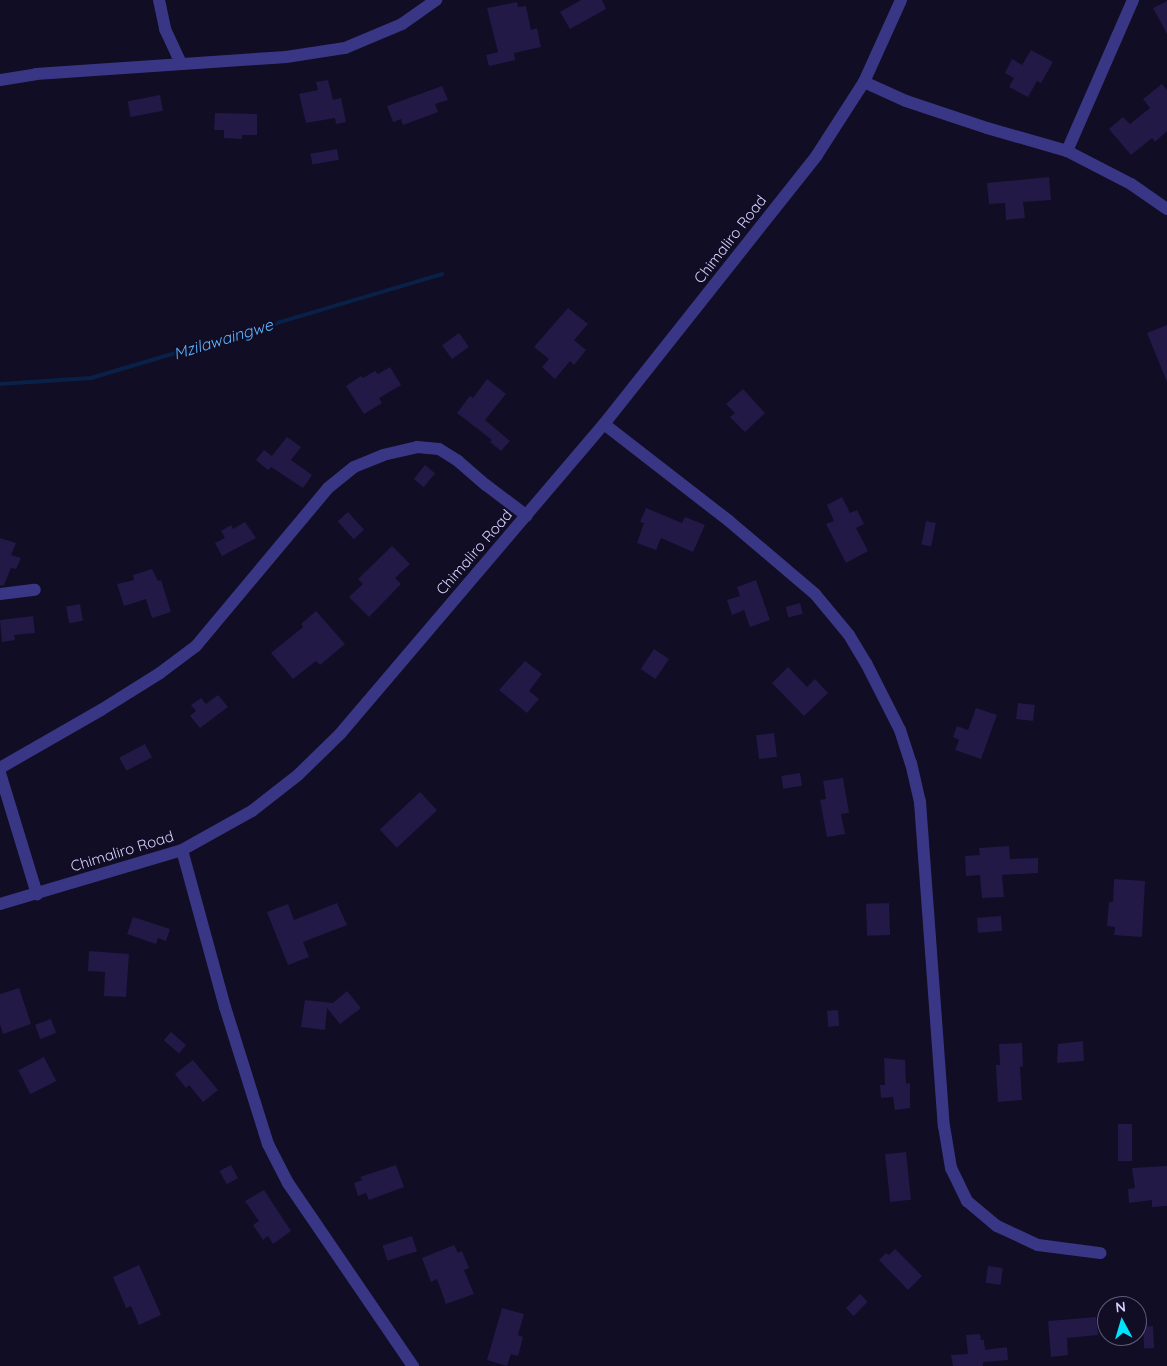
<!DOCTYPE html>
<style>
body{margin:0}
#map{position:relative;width:1167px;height:1366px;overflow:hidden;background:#110d24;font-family:Quicksand,sans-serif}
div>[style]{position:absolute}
.stream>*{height:4px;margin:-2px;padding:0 2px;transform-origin:2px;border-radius:2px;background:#0a2147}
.building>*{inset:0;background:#221946;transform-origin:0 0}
.minor>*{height:12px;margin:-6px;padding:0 6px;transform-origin:6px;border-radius:6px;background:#393785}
span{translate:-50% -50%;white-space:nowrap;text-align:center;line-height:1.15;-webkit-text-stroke:4px #110d24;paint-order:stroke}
.street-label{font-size:15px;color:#d6d1ff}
.water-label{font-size:16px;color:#5fb5ff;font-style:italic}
.north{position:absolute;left:1097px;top:1296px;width:50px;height:50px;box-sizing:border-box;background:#110d24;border:1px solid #605b7c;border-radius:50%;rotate:354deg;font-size:14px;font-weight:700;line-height:20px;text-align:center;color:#d6d1ff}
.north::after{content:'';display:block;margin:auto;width:18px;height:22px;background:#00e3fc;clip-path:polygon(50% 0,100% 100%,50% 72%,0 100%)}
</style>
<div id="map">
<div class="stream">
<div style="left:0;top:384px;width:91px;rotate:-3.8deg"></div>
<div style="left:91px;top:378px;width:366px;rotate:-16.5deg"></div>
</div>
<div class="building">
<div style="clip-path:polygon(581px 0,602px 0,606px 9px,570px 29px,560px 12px)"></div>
<div style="clip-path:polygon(1167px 1px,1167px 34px,1153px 8px)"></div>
<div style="clip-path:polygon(517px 2px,518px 7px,526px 6px,531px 30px,537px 28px,541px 47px,514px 53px,515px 60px,489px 66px,486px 55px,498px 52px,487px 8px)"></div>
<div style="clip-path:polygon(1031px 50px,1053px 62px,1041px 83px,1037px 81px,1028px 97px,1009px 87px,1014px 78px,1005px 73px,1012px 59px,1022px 65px)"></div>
<div style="clip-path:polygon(328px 80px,333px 100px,341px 98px,346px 122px,336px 124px,335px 118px,306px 123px,299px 94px,318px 90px,316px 82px)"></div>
<div style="clip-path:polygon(1162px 84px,1167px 90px,1167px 131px,1155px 142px,1152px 138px,1131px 155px,1109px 129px,1123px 117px,1130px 124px,1150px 108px,1143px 99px)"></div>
<div style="clip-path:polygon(442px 86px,448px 100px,435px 104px,438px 112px,403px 125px,401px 119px,393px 122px,387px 106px)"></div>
<div style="left:160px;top:95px;width:16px;height:33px;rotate:79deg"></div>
<div style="clip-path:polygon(215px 113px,257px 114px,257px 135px,242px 135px,242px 139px,224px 138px,224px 130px,214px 130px)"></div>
<div style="left:337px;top:149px;width:11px;height:27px;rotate:80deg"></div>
<div style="clip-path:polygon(1049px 177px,1051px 200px,1023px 202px,1025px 218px,1006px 220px,1005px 203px,989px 204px,987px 183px)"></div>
<div style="clip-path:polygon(568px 308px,588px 324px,574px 340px,586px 350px,574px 365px,570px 361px,555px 379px,542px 367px,549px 359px,534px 347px)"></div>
<div style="clip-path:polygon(1167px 325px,1167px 382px,1147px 333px)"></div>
<div style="left:459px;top:333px;width:17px;height:21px;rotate:54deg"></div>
<div style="clip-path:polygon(390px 367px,401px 385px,379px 398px,382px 403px,364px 414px,346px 386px,361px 376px,363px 378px,375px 371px,378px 374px)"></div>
<div style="clip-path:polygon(487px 379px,506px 394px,485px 420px,510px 441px,501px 451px,490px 442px,492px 440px,457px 413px,470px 396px,473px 398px)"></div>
<div style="clip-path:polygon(743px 389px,765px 413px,745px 432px,730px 417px,735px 413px,726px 404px)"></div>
<div style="clip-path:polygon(287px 437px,301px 447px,291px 460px,312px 475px,303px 488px,271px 467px,268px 470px,256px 460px,264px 450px,272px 456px)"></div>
<div style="left:425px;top:465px;width:13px;height:18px;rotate:39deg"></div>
<div style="clip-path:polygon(842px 497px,850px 513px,857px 510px,864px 524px,856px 528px,868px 551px,846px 563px,826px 524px,834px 521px,827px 505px)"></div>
<div style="clip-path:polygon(646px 508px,682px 523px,685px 517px,705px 525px,693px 552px,661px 538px,656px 550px,637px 543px,644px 523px,640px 522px)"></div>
<div style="left:348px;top:512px;width:24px;height:14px;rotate:48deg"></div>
<div style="left:926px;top:521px;width:10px;height:24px;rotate:11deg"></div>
<div style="clip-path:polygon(245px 522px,256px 538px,222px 556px,215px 543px,225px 538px,221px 531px,231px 525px,233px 529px)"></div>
<div style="clip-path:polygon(0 538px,16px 543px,11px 555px,21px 558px,16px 569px,11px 568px,4px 585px,0 586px)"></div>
<div style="clip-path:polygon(392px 546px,410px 564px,395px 578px,401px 584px,369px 617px,349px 597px,363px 584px,358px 579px)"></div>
<div style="clip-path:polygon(152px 569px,158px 581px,161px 580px,171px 612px,152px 618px,146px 599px,124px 606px,117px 584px,134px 580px,133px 575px)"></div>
<div style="clip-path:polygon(756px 580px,770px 620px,750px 627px,744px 610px,732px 615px,727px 600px,740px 596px,737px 587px)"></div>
<div style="left:800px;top:603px;width:11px;height:15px;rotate:75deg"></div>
<div style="left:80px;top:604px;width:17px;height:14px;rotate:80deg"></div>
<div style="clip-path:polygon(316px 611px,345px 644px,320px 665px,316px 661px,293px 679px,271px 653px,303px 627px,301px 624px)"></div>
<div style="clip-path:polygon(33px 616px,35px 633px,14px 635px,15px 640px,2px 642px,0 620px)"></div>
<div style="left:654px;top:649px;width:18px;height:24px;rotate:34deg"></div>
<div style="clip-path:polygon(525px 661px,542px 674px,529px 691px,539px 699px,527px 713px,499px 690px)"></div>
<div style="clip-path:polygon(788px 667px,807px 687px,815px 679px,828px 693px,804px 716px,772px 683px)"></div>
<div style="clip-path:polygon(218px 695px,228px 707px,200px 728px,190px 716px,196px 711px,191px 705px,201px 698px,206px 704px)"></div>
<div style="left:1018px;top:703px;width:17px;height:16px;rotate:7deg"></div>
<div style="clip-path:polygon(976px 708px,997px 715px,981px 759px,955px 750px,959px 740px,953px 737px,957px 726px,968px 730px)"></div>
<div style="left:774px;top:733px;width:24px;height:18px;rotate:83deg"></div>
<div style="left:145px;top:744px;width:15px;height:29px;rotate:62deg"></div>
<div style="left:800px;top:773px;width:13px;height:19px;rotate:81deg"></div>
<div style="clip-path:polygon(843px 778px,849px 813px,841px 814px,845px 834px,827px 837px,820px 800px,826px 799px,823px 781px)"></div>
<div style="left:420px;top:792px;width:25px;height:55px;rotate:47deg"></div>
<div style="clip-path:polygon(1009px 846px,1010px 859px,1038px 858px,1038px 873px,1002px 875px,1004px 897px,982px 898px,980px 875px,966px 876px,965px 856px,980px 855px,979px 848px)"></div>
<div style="clip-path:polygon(1114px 879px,1145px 881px,1142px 937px,1114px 935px,1115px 927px,1107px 926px,1109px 902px,1113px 902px)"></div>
<div style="clip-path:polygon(337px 903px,347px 925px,303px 942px,309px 957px,288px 965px,267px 912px,288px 904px,294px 920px)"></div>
<div style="left:889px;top:903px;width:32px;height:23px;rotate:88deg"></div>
<div style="left:1001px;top:916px;width:15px;height:24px;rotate:86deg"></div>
<div style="clip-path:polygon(133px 917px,170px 929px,166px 941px,158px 938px,156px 944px,127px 934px)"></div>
<div style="clip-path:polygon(89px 951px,129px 954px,126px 997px,104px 996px,105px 972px,88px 971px)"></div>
<div style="clip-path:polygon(19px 988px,31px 1024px,3px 1034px,0 1024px,0 994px)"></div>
<div style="clip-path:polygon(347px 991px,361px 1008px,340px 1024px,327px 1008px,325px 1030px,301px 1027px,305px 1000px,333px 1003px)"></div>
<div style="left:838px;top:1010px;width:16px;height:11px;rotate:86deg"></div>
<div style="left:51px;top:1019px;width:15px;height:17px;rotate:70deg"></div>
<div style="left:171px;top:1032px;width:20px;height:11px;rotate:41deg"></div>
<div style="clip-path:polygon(1083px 1041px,1084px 1061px,1057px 1063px,1058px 1044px)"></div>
<div style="clip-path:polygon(1022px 1043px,1023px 1066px,1020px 1067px,1022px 1100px,998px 1102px,996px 1065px,1000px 1065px,999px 1044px)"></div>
<div style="left:44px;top:1057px;width:27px;height:29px;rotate:63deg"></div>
<div style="clip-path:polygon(884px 1058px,905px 1060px,906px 1084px,910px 1083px,910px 1108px,895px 1110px,893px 1097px,881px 1098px,880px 1085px,885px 1085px)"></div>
<div style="clip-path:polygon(193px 1060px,218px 1090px,203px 1102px,189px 1085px,186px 1088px,175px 1074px)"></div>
<div style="left:1118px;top:1124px;width:14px;height:37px"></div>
<div style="left:906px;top:1152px;width:48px;height:21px;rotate:84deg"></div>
<div style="left:231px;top:1165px;width:15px;height:13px;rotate:62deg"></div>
<div style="clip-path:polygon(396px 1165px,404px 1187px,369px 1200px,366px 1193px,358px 1196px,354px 1183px,362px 1180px,360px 1177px)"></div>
<div style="clip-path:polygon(1167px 1166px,1167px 1206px,1152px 1207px,1152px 1200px,1129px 1203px,1128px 1189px,1135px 1188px,1132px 1168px)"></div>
<div style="clip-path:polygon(264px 1190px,291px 1231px,273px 1244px,268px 1236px,263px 1240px,253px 1225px,259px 1221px,245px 1201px)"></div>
<div style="left:412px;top:1236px;width:16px;height:31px;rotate:72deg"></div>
<div style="clip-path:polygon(454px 1245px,458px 1253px,462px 1251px,469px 1268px,464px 1270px,474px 1294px,446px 1304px,437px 1279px,431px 1282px,422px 1258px)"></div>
<div style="clip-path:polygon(895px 1249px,922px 1276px,908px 1290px,879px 1260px,886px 1253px,889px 1255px)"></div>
<div style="clip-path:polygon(139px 1265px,161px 1315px,139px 1325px,131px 1306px,126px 1308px,113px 1277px)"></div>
<div style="left:988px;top:1266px;width:15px;height:17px;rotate:8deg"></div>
<div style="left:860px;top:1294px;width:11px;height:20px;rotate:45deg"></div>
<div style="clip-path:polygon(502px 1308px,524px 1314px,518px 1335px,523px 1337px,518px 1356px,511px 1354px,507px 1366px,487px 1360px)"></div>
<div style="clip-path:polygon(1096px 1317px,1098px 1335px,1067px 1338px,1068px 1355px,1051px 1357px,1048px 1321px)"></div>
<div style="left:1153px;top:1326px;width:22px;height:10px;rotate:87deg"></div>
<div style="clip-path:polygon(980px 1334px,981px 1340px,984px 1340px,985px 1350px,1007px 1347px,1008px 1360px,983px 1362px,983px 1366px,953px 1366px,951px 1355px,968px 1354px,966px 1335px)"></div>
</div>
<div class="minor">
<div style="left:159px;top:0;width:30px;rotate:78deg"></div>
<div style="left:165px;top:29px;width:38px;rotate:65deg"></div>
<div style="left:0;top:80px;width:36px;rotate:-9deg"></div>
<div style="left:36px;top:74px;width:251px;rotate:-3.9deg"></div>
<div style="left:286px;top:57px;width:60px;rotate:-8.7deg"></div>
<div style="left:345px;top:48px;width:62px;rotate:-22.8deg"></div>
<div style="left:402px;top:24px;width:42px;rotate:-35.2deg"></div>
<div style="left:864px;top:82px;width:46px;rotate:24.3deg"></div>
<div style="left:906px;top:101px;width:85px;rotate:18.4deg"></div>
<div style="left:987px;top:128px;width:83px;rotate:16deg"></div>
<div style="left:1067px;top:151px;width:72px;rotate:27.3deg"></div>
<div style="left:1131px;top:184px;width:44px;rotate:34.8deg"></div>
<div style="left:1067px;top:151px;width:165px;rotate:-66.4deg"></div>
<div style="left:604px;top:424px;width:158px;rotate:37.8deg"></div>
<div style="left:729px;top:521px;width:113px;rotate:40.3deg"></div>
<div style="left:815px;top:594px;width:53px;rotate:50.3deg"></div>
<div style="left:849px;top:635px;width:33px;rotate:59deg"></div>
<div style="left:866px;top:663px;width:75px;rotate:63.1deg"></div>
<div style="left:900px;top:730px;width:35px;rotate:72deg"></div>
<div style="left:911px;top:763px;width:40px;rotate:77deg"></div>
<div style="left:920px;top:802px;width:325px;rotate:85.8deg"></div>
<div style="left:944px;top:1126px;width:43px;rotate:80.5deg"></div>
<div style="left:951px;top:1168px;width:37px;rotate:64deg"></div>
<div style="left:967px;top:1201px;width:39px;rotate:40deg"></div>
<div style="left:997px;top:1226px;width:45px;rotate:24.9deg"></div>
<div style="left:1038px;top:1245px;width:63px;rotate:7.4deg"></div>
<div style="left:0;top:594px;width:35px;rotate:-7deg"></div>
<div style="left:0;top:768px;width:116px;rotate:-29.9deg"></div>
<div style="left:101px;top:710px;width:70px;rotate:-32.1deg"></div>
<div style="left:160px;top:673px;width:45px;rotate:-36.9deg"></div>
<div style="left:196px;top:646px;width:206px;rotate:-50.1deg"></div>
<div style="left:328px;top:488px;width:33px;rotate:-39deg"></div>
<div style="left:354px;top:467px;width:31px;rotate:-22deg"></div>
<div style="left:383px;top:455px;width:35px;rotate:-13deg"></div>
<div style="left:417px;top:447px;width:22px;rotate:5deg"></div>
<div style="left:439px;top:449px;width:22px;rotate:32deg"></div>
<div style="left:458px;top:461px;width:37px;rotate:41deg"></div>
<div style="left:486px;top:485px;width:51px;rotate:37.1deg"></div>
<div style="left:0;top:773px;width:127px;rotate:73deg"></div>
<div style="left:182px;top:850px;width:163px;rotate:74.7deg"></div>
<div style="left:225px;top:1007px;width:144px;rotate:72.6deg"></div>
<div style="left:268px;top:1144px;width:44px;rotate:62.9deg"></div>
<div style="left:288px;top:1183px;width:222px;rotate:55.7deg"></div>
<div style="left:0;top:904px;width:190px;rotate:-16.5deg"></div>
<div style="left:182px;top:850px;width:80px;rotate:-29.1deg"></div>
<div style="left:252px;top:811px;width:58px;rotate:-38deg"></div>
<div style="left:298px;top:775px;width:59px;rotate:-44.3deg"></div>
<div style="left:340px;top:734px;width:407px;rotate:-49.6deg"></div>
<div style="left:604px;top:424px;width:343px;rotate:-51.6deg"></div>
<div style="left:817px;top:155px;width:87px;rotate:-57.2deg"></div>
<div style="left:864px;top:82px;width:90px;rotate:-65.7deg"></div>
</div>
<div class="street-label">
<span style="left:730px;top:239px;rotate:-52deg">Chimaliro Road</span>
<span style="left:474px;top:552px;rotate:-49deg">Chimaliro Road</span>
<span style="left:122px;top:851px;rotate:-17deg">Chimaliro Road</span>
</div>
<div class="water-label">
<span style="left:223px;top:339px;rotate:-17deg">Mzilawaingwe</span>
</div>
<div class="north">N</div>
</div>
